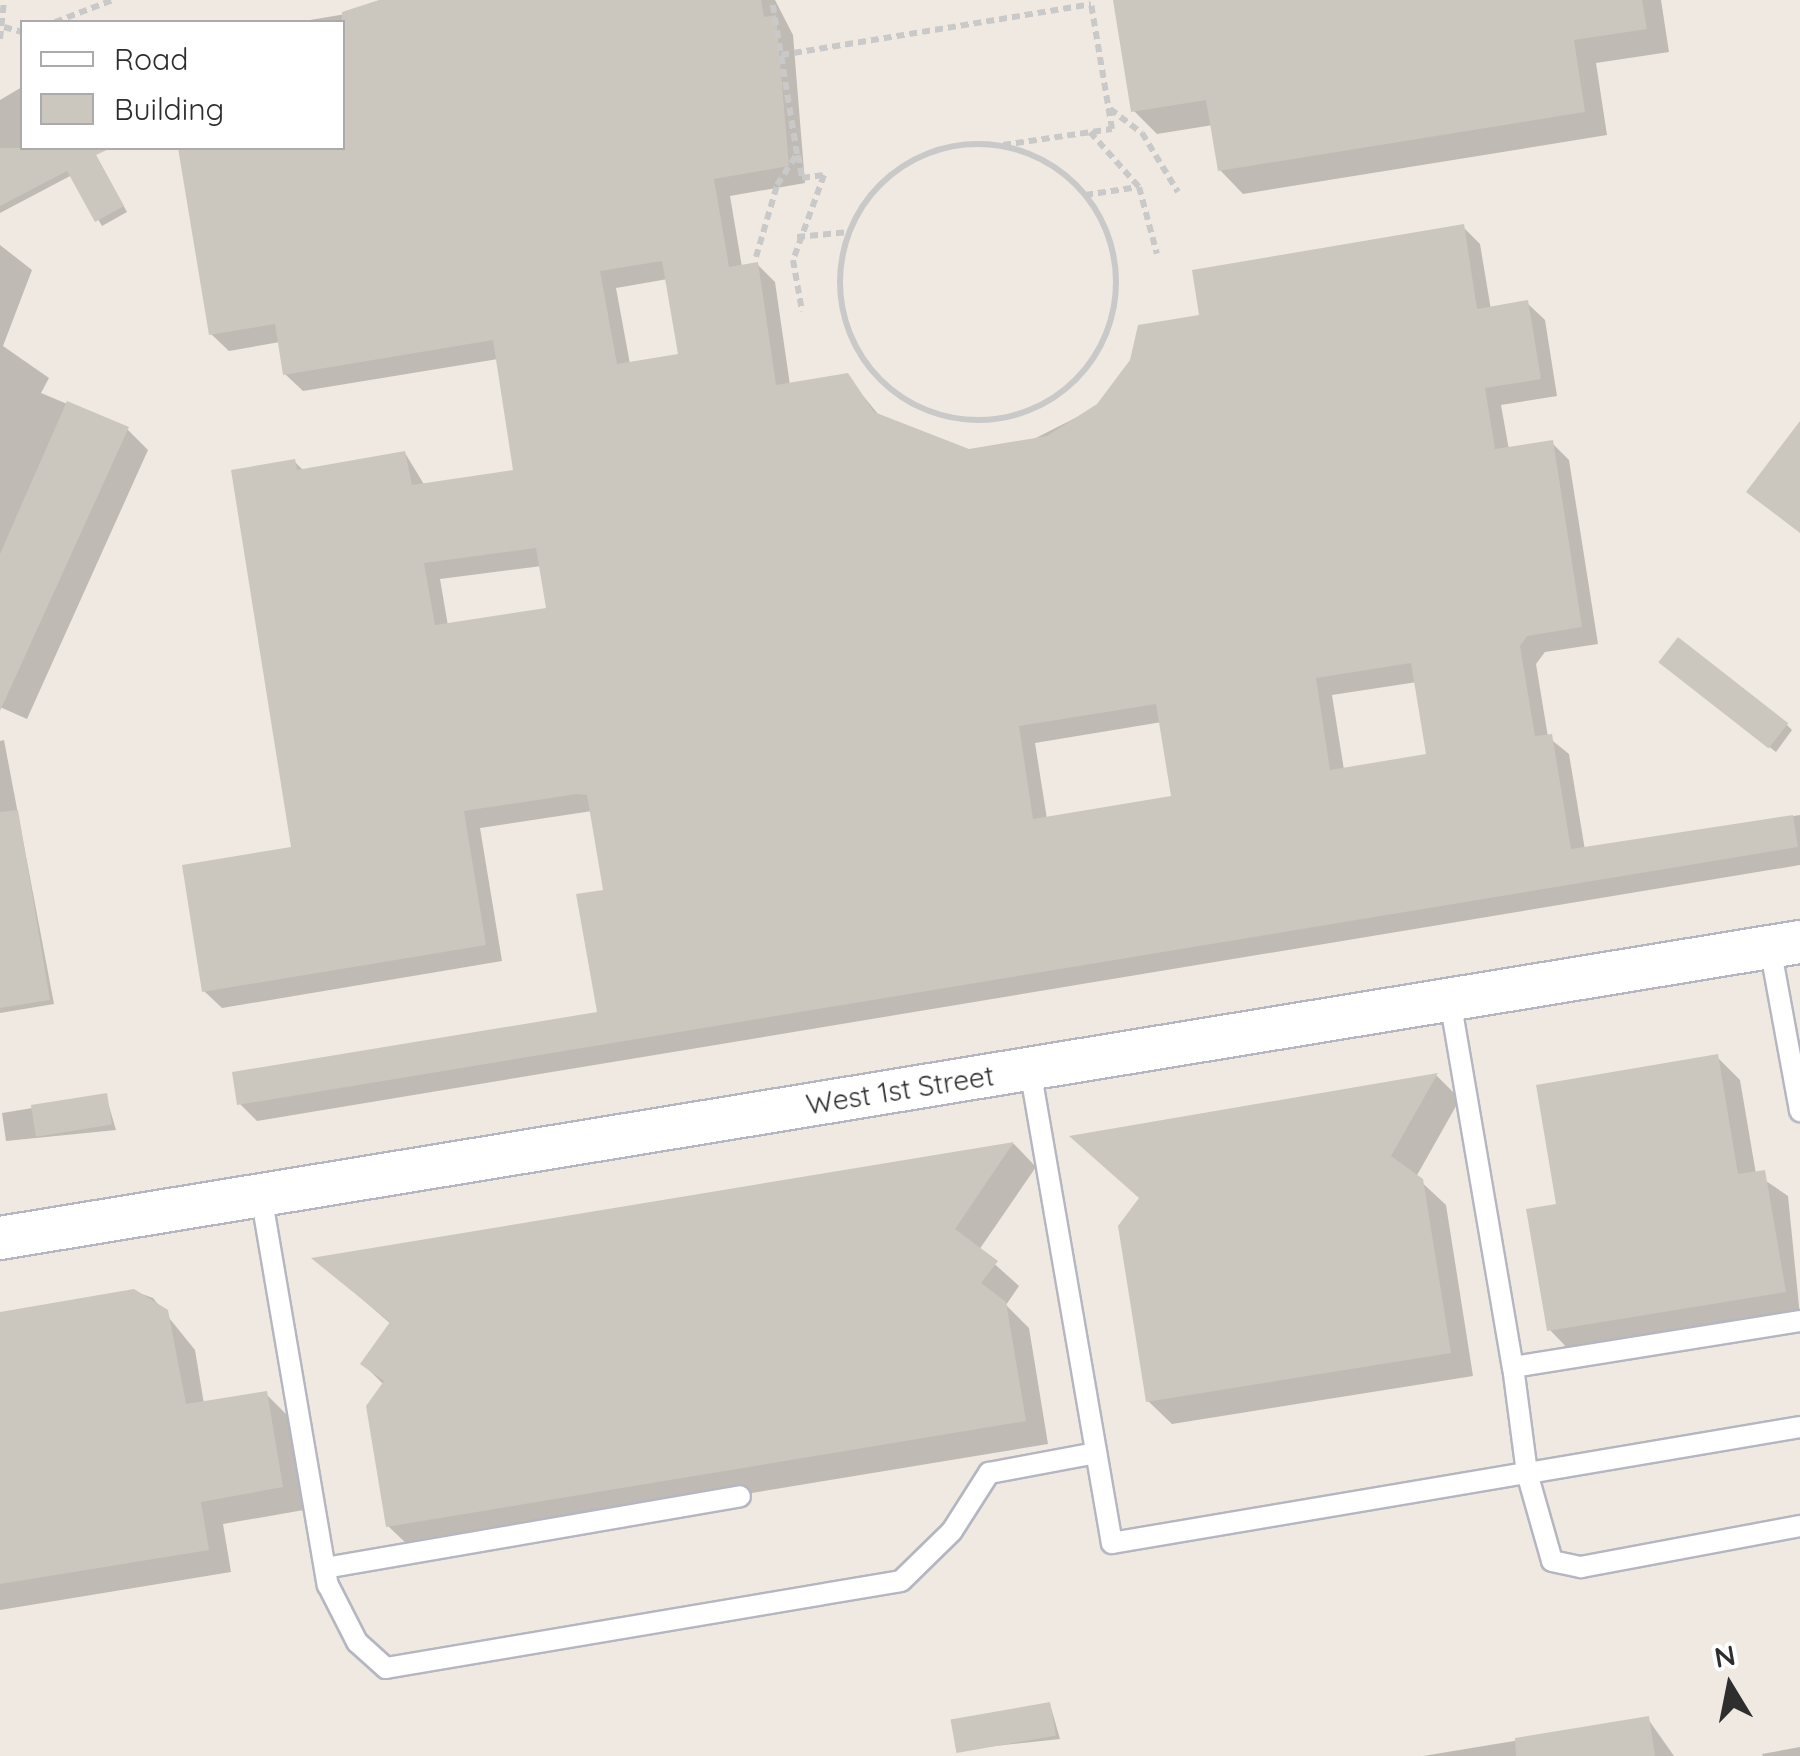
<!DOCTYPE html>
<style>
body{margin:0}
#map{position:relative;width:1800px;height:1756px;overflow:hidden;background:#efe9e1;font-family:Quicksand,sans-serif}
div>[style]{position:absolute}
.shadow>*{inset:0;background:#0003}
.building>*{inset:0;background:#cbc7bf;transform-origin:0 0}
.path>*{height:6px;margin-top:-3px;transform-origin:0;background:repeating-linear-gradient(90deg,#c9c9c9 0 8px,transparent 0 13px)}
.path>.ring{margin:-3px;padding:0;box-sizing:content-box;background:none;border:6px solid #c9c9c9;border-radius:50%}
.roads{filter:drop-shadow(2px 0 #b4b7c1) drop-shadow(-2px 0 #b4b7c1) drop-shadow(0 2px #b4b7c1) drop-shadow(0 -2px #b4b7c1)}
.lane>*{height:20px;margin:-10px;padding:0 10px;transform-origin:10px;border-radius:10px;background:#fff}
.street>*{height:42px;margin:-21px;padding:0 21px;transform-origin:21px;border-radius:21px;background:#fff}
span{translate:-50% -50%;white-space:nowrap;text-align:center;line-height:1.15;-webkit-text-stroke:9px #fff;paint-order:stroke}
.street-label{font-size:28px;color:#2e2e2e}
.legend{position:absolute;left:20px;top:20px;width:325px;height:130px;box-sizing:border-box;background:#fff;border:2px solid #ababab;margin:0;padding:12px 18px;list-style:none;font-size:30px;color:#2e2e2e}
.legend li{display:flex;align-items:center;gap:20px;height:50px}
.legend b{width:50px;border:2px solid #ababab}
.north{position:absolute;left:1680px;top:1636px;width:100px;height:100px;-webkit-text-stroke:8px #fff;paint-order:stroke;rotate:350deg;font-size:28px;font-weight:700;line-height:40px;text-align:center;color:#2e2e2e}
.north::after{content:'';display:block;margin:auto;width:35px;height:45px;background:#2e2e2e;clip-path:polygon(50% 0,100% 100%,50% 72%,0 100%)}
</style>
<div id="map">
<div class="shadow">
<div style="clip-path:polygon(evenodd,429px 0,775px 0,793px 35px,805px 183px,730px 196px,742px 267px,757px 264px,775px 282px,790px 385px,847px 376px,882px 419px,969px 451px,1010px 451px,1099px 406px,1202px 317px,1463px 227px,1480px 244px,1491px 310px,1527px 303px,1545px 320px,1557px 396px,1501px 405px,1509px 450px,1552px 443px,1569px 460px,1598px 644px,1545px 652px,1536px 664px,1548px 737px,1569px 754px,1585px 850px,1800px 815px,1800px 865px,257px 1121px,240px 1104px,600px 1015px,606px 892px,592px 811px,480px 828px,502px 961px,222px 1008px,204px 991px,294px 849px,295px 462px,304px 471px,405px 453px,425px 486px,516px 472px,498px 359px,303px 391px,285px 374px,280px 342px,229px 351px,211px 334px,181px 148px,342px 148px,342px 22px,310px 20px,429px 0,668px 279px,681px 356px,630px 364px,616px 288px,668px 279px,429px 0,542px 566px,549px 610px,448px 626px,440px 579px,542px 566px,429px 0,1417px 682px,1429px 756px,1344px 770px,1332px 695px,1417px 682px,429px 0,1162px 722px,1174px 798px,1047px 819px,1035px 743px,1162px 722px)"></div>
<div style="clip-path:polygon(1115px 0,1661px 0,1669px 52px,1596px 63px,1607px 135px,1243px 194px,1220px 170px,1213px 125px,1157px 134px,1133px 110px)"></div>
<div style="clip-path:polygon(22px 87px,22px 148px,92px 148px,127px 212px,102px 226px,72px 175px,0 213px,0 100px)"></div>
<div style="clip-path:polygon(0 245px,32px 270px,3px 346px,49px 378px,41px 393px,127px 429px,148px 450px,27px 719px,0 707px)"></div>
<div style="clip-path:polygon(1667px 667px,1787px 725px,1792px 730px,1776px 752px)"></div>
<div style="clip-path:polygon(4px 740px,54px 1004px,0 1013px,0 741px)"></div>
<div style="clip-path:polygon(1717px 1057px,1740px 1080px,1756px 1174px,1788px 1196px,1800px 1316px,1573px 1354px,1550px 1330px,1559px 1206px)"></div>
<div style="clip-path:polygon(1437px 1076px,1460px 1099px,1416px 1177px,1446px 1205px,1473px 1376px,1172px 1424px,1148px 1401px,1141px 1199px,1074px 1138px)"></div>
<div style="clip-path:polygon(106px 1096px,116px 1130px,6px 1141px,2px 1113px)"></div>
<div style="clip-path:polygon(1014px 1144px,1036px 1167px,979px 1250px,1019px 1286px,1006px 1305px,1029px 1328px,1048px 1444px,412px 1549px,388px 1526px,384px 1385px,363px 1364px,392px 1325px,316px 1259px)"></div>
<div style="clip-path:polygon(134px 1291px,153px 1298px,195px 1350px,204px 1404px,266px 1394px,289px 1417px,304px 1510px,223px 1524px,231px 1572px,0 1610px,0 1314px)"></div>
<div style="clip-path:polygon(1050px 1704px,1060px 1739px,959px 1750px)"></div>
<div style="clip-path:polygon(1648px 1719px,1674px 1756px,1423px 1756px)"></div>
<div style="clip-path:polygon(1800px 1747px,1800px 1756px,1763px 1756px,1762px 1754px)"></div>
</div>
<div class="building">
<div style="clip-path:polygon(evenodd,379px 0,761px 0,764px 17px,776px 15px,789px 166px,714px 179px,729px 267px,758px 262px,776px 385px,848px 373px,874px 412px,969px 449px,1047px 436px,1097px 404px,1130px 360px,1138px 325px,1199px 315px,1192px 270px,1464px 224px,1477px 309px,1528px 300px,1541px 379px,1485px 388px,1495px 449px,1553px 440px,1582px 627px,1527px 636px,1520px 646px,1535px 736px,1552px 734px,1571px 849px,1793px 815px,1798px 847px,237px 1105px,232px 1072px,597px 1012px,576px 894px,603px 890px,587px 795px,577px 794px,464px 811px,486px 945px,202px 992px,182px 865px,291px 847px,231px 470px,295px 459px,297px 470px,405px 451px,412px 485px,513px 470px,493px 340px,283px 375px,275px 324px,209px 335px,178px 148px,342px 148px,342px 12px,379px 0,662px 261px,678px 354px,617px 364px,600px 271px,662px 261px,379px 0,536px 548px,546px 608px,435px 625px,424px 563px,536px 548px,379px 0,1411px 663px,1426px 754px,1330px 770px,1316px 678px,1411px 663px,379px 0,1156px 704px,1171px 796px,1033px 819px,1019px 726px,1156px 704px)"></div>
<div style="clip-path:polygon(1113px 0,1642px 0,1647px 29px,1574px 40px,1585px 112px,1218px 171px,1206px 100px,1131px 112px)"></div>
<div style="clip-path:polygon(0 148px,111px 148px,96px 155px,124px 206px,95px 222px,67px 171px,0 206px)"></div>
<div style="clip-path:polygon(67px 401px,129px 427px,0 711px,0 554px)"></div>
<div style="clip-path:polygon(1800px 421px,1800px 533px,1746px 492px)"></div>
<div style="left:1678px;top:637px;width:140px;height:32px;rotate:38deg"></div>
<div style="clip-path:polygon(18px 810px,50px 1000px,0 1008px,0 812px)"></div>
<div style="clip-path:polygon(1718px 1054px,1738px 1174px,1765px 1170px,1786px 1292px,1547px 1331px,1526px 1209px,1556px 1204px,1536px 1085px)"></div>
<div style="clip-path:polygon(1438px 1073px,1391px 1156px,1423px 1179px,1451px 1353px,1146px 1402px,1118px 1226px,1139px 1198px,1069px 1136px)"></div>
<div style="left:107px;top:1093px;width:32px;height:77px;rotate:81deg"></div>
<div style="clip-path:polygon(1014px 1142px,955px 1229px,998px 1261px,981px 1283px,1006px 1302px,1026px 1421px,386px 1527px,366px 1406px,384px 1381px,360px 1364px,390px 1322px,311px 1258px)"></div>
<div style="clip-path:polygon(134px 1289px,168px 1310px,186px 1404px,267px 1391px,283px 1487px,201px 1502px,209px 1550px,0 1584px,0 1312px)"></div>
<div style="left:1050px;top:1702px;width:34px;height:101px;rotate:80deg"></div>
<div style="clip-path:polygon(1649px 1716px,1655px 1756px,1516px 1756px,1515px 1738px)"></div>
</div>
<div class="path">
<div style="left:55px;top:22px;width:62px;rotate:-20.8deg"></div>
<div style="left:4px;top:27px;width:19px;rotate:16deg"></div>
<div style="left:0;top:39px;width:39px;rotate:-84deg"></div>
<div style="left:781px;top:55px;width:314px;rotate:-9.3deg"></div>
<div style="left:1110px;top:109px;width:40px;rotate:37deg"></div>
<div style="left:1142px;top:133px;width:69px;rotate:58.6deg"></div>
<div style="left:1090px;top:132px;width:74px;rotate:48.3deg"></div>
<div style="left:1139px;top:187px;width:69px;rotate:75deg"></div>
<div class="ring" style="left:840px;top:144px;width:270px;height:270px"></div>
<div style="left:1003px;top:145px;width:110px;rotate:-8.4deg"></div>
<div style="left:1112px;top:129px;width:127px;rotate:-99.5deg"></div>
<div style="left:798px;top:155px;width:23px;rotate:80deg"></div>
<div style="left:802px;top:178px;width:22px;rotate:-8deg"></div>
<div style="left:824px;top:175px;width:90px;rotate:110deg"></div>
<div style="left:793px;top:260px;width:52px;rotate:80deg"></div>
<div style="left:1085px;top:195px;width:54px;rotate:-8.6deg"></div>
<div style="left:797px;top:237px;width:52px;rotate:-5.5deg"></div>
<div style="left:756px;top:257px;width:75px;rotate:-73.7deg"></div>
<div style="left:777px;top:185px;width:37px;rotate:-57deg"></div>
<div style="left:797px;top:154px;width:156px;rotate:-99.2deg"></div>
</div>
<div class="roads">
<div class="lane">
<div style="left:1770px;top:947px;width:167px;rotate:79.6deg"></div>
<div style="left:1450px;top:1000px;width:372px;rotate:80.3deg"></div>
<div style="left:1513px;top:1367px;width:291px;rotate:-9.1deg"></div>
<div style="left:1030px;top:1069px;width:481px;rotate:80.2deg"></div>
<div style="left:1112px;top:1543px;width:421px;rotate:-9.6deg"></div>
<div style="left:1527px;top:1473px;width:107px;rotate:-97.5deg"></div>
<div style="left:261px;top:1195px;width:396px;rotate:80.3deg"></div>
<div style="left:328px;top:1585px;width:64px;rotate:63deg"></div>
<div style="left:357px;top:1642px;width:39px;rotate:42deg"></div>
<div style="left:386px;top:1668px;width:522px;rotate:-9.59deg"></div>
<div style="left:901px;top:1581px;width:71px;rotate:-44.4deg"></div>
<div style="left:952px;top:1531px;width:69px;rotate:-57.5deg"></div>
<div style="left:989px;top:1473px;width:109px;rotate:-10.6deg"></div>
<div style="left:1800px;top:1427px;width:277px;rotate:170.4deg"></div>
<div style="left:1527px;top:1473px;width:91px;rotate:74.1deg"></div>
<div style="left:1552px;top:1561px;width:30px;rotate:12deg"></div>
<div style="left:1581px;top:1567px;width:223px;rotate:-10.6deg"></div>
<div style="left:325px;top:1568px;width:421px;rotate:-9.8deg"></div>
</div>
<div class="street">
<div style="left:0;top:1238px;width:1824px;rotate:-9.34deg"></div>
</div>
</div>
<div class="street-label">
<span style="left:900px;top:1090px;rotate:-9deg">West 1st Street</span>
</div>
<ul class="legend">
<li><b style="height:12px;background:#fff"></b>Road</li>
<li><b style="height:28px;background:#cbc7bf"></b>Building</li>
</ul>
<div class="north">N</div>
</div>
